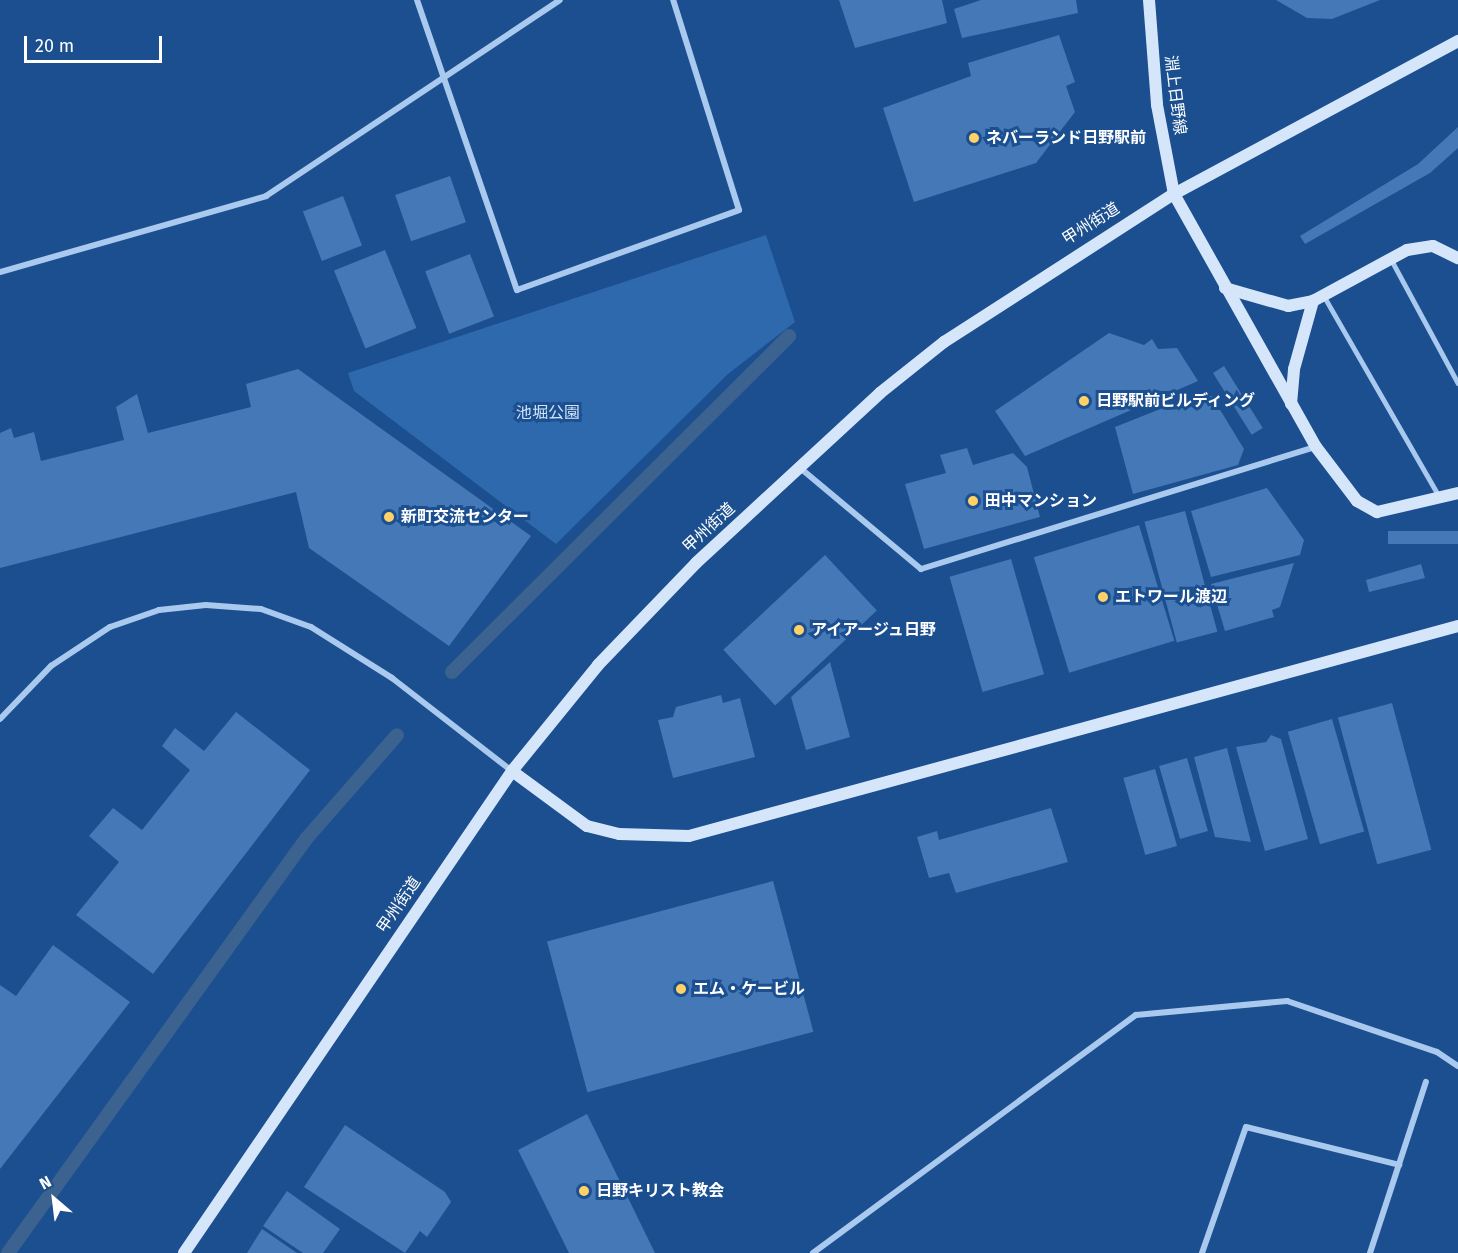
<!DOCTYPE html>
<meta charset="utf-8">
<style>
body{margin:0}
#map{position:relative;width:1458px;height:1253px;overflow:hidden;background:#1b4f8f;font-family:"Fira Sans","Noto Sans JP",sans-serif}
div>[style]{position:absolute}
.green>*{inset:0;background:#2e69ad}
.stream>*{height:14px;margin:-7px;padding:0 7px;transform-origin:7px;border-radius:7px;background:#3c6290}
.building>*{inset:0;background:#4478b7;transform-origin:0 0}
.lane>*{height:4.5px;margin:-2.25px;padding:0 2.25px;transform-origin:2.25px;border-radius:2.25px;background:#a9c9ee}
.street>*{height:6px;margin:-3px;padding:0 3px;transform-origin:3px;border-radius:3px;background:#a9c9ee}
.secondary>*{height:12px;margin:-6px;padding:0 6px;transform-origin:6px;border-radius:6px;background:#d6e6fa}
.dots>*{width:16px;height:16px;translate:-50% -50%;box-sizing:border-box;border:3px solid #1b4f8f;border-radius:50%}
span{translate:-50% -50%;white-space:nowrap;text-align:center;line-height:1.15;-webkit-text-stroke:6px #1b4f8f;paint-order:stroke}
.street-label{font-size:16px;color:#fff}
.poi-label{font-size:16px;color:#fff;font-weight:700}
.left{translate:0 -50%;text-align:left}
.park-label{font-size:16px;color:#cfe3fa}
.north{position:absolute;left:24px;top:1169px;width:60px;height:60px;-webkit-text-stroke:4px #1b4f8f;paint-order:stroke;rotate:332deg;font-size:16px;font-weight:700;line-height:24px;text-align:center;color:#fff}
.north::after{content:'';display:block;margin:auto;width:21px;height:27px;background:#fff;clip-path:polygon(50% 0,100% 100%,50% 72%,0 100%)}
.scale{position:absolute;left:24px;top:36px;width:138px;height:27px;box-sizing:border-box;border:3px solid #fff;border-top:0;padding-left:8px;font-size:18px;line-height:21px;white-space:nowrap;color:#fff;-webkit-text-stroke:4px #1b4f8f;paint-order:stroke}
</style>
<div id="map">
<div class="green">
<div style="clip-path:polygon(766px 235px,795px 322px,728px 374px,556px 544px,354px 391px,348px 373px)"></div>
</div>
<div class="stream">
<div style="left:452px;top:672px;width:476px;rotate:-44.9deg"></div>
<div style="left:8px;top:1253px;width:510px;rotate:-54.25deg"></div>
<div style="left:306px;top:839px;width:138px;rotate:-48.8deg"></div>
</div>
<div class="building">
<div style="clip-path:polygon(839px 0,942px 0,947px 23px,855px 48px)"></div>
<div style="clip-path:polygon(981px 0,1076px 0,1078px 13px,962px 38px,954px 9px)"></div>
<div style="clip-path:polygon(1276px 0,1380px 0,1332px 19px,1307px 18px)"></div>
<div style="clip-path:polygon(1059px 35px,1075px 82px,1066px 86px,1075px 112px,1036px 163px,914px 202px,883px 108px,971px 76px,968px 63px)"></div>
<div style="clip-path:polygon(1458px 127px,1458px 148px,1430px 173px,1305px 244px,1300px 236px,1418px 164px)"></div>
<div style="left:450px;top:176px;width:49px;height:58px;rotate:71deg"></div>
<div style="left:343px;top:196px;width:53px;height:43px;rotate:69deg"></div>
<div style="left:385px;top:250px;width:84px;height:55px;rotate:68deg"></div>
<div style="left:470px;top:254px;width:67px;height:48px;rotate:69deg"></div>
<div style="clip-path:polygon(1109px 333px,1144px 345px,1152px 339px,1158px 349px,1177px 348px,1198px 381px,1025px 456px,995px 411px)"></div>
<div style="left:1224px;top:366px;width:73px;height:13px;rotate:58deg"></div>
<div style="clip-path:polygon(298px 369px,531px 536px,449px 646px,309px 548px,296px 492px,0 568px,0 433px,11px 428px,14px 438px,34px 432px,41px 461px,124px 440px,116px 407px,137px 394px,148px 433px,251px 407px,246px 384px)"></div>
<div style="clip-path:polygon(1208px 390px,1244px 449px,1238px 465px,1133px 494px,1115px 427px)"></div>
<div style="clip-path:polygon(967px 448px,973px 465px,1013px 453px,1027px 467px,1040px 517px,924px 549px,905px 484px,946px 473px,940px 455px)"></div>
<div style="clip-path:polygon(1267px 488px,1304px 540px,1300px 555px,1211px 577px,1191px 511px)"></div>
<div style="left:1185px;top:511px;width:125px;height:42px;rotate:75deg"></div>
<div style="left:1139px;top:525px;width:121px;height:110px;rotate:73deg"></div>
<div style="left:1458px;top:531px;width:13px;height:70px;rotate:90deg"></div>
<div style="left:825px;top:555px;width:76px;height:139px;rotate:47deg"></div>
<div style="left:1011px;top:559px;width:120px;height:64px;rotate:74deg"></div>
<div style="clip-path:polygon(1294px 563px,1280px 607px,1272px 610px,1274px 617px,1225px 631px,1211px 584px)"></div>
<div style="clip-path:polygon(1421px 564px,1425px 578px,1369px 592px,1366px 580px)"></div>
<div style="clip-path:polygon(830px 662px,850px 737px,806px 750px,791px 697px)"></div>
<div style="clip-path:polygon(721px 695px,723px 703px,740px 698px,755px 757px,673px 778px,658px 720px,673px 717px,676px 707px)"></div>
<div style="left:1392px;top:703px;width:152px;height:56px;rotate:75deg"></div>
<div style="clip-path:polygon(236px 712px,310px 770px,153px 974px,76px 915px,119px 862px,89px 836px,113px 808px,142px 830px,190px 770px,162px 746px,175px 728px,204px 751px)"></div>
<div style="left:1332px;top:719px;width:117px;height:46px;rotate:74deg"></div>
<div style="clip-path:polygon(1271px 735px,1281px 739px,1308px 839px,1265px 851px,1236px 747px,1266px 742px)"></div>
<div style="clip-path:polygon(1227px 748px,1251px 842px,1215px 837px,1194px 757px)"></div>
<div style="left:1187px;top:758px;width:76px;height:29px;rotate:74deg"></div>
<div style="left:1155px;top:769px;width:80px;height:33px;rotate:74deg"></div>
<div style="clip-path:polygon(1051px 808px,1068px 862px,956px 893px,949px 873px,929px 878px,917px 837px,937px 831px,939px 840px)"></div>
<div style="left:773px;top:881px;width:156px;height:234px;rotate:75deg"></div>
<div style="clip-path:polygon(53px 945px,130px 1002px,0 1169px,0 985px,16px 996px)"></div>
<div style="clip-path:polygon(587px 1114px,655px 1253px,569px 1253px,518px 1150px)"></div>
<div style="clip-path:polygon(345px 1125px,445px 1192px,451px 1202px,427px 1237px,420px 1231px,405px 1253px,304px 1187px)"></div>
<div style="clip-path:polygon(287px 1191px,340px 1229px,323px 1253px,303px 1253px,263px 1226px)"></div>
<div style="clip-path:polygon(262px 1229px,297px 1253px,247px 1253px)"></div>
</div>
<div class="lane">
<div style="left:1391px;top:259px;width:141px;rotate:61.6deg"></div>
<div style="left:1324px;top:296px;width:231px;rotate:60.1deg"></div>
</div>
<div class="street">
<div style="left:417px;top:0;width:307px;rotate:71deg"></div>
<div style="left:517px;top:290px;width:236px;rotate:-19.8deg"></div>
<div style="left:739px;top:210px;width:220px;rotate:-107.4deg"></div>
<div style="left:0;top:272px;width:277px;rotate:-15.9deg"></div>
<div style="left:266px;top:196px;width:353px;rotate:-33.7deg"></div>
<div style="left:799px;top:467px;width:159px;rotate:39.9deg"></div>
<div style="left:921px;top:569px;width:413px;rotate:-17.2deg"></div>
<div style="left:0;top:719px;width:74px;rotate:-46.1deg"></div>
<div style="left:51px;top:666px;width:71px;rotate:-33.5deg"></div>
<div style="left:110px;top:627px;width:52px;rotate:-19.1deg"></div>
<div style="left:159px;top:610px;width:47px;rotate:-6.1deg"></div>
<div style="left:206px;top:605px;width:55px;rotate:4.2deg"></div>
<div style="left:261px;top:609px;width:53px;rotate:19.8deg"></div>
<div style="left:311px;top:627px;width:96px;rotate:32.2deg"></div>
<div style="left:392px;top:678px;width:152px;rotate:37.8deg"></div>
<div style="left:813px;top:1253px;width:401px;rotate:-36.4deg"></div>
<div style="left:1136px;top:1015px;width:152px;rotate:-5.3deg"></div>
<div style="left:1287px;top:1001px;width:158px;rotate:18.8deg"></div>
<div style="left:1437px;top:1052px;width:25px;rotate:34deg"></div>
<div style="left:1202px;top:1253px;width:133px;rotate:-70.8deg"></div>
<div style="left:1246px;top:1127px;width:158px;rotate:13.9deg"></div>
<div style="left:1370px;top:1253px;width:180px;rotate:-71.9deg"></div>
</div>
<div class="secondary">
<div style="left:1149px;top:0;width:105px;rotate:85.6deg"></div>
<div style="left:1157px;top:105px;width:91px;rotate:79.2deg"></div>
<div style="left:1174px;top:194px;width:290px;rotate:60.7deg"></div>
<div style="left:1316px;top:447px;width:68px;rotate:52.8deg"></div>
<div style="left:1357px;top:501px;width:23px;rotate:29deg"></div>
<div style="left:1377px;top:512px;width:83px;rotate:-13.2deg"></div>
<div style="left:1225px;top:288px;width:66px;rotate:15.9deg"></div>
<div style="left:1288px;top:306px;width:25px;rotate:-11deg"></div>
<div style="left:1313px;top:301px;width:107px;rotate:-28.5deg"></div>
<div style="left:1407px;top:250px;width:26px;rotate:-9deg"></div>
<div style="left:1433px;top:246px;width:28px;rotate:26deg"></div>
<div style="left:1291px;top:404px;width:35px;rotate:-85deg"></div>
<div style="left:1294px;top:369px;width:71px;rotate:-74.4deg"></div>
<div style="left:512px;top:771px;width:93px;rotate:36.3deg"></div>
<div style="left:587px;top:826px;width:33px;rotate:14deg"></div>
<div style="left:619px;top:834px;width:70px;rotate:1.6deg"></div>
<div style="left:689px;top:836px;width:797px;rotate:-15.27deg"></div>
<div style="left:184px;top:1253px;width:583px;rotate:-55.76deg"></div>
<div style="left:512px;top:771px;width:136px;rotate:-50.9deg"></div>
<div style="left:598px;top:665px;width:141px;rotate:-46.1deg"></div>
<div style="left:696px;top:563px;width:251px;rotate:-42.7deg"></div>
<div style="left:880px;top:393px;width:82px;rotate:-38.6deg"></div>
<div style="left:944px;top:342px;width:274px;rotate:-32.8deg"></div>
<div style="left:1174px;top:194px;width:323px;rotate:-28.3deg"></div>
</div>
<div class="dots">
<div style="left:974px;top:138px;background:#ffd166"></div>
<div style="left:1084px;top:401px;background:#ffd166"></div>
<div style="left:973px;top:501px;background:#ffd166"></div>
<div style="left:389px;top:517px;background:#ffd166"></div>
<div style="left:1103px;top:597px;background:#ffd166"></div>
<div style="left:799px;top:630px;background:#ffd166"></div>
<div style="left:681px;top:989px;background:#ffd166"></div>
<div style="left:584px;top:1191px;background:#ffd166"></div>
</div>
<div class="street-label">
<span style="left:1175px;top:95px;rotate:83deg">淵上日野線</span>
<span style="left:1091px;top:224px;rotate:-32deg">甲州街道</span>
<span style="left:709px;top:528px;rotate:-43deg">甲州街道</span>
<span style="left:399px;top:905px;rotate:-56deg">甲州街道</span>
</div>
<div class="poi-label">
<span class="left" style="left:986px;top:138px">ネバーランド日野駅前</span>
<span class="left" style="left:1096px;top:401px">日野駅前ビルディング</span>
<span class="left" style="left:985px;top:501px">田中マンション</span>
<span class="left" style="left:401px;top:517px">新町交流センター</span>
<span class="left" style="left:1115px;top:597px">エトワール渡辺</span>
<span class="left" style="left:811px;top:630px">アイアージュ日野</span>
<span class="left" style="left:693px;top:989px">エム・ケービル</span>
<span class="left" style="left:596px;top:1191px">日野キリスト教会</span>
</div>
<div class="park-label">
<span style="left:548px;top:413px">池堀公園</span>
</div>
<div class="north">N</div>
<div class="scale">20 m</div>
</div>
